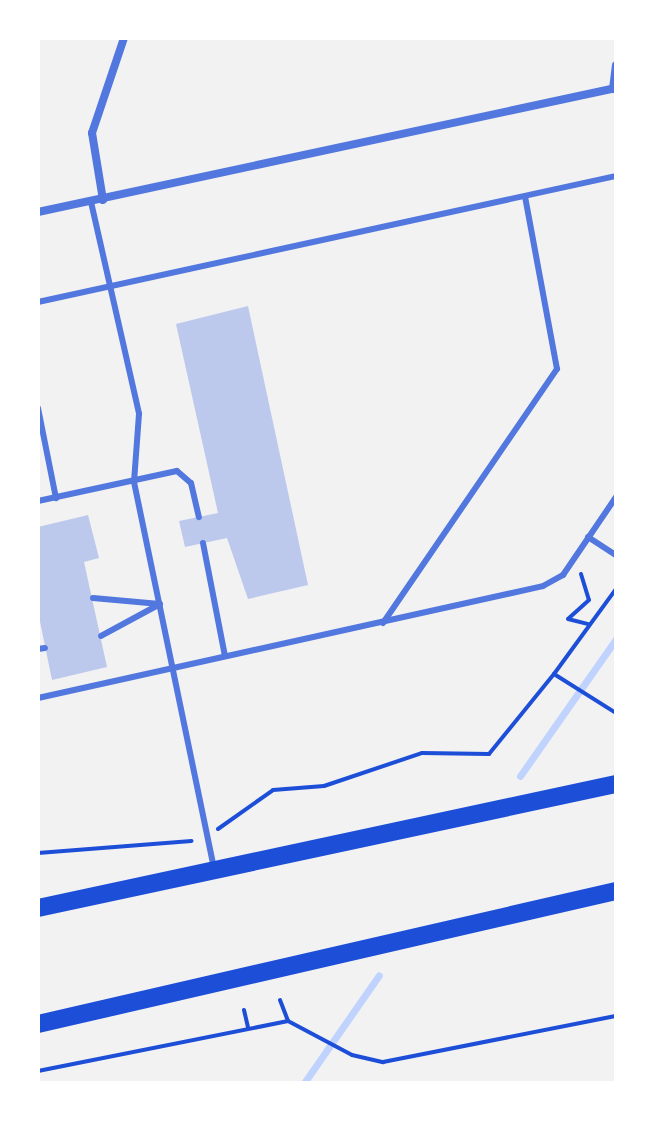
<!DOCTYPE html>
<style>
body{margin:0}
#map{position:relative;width:654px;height:1121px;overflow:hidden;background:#f2f2f2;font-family:Quicksand,sans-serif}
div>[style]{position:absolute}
.stream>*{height:7px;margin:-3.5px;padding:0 3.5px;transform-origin:3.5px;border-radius:3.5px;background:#bfd3fe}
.building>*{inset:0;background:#bdc9ec}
.path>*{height:4px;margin:-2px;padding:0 2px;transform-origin:2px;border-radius:2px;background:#1d4ed8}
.service>*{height:6px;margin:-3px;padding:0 3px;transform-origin:3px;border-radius:3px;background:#5277de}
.minor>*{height:8px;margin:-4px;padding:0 4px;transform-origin:4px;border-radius:4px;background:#5277de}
.primary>*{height:18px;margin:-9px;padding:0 9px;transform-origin:9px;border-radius:9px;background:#1d4ed8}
span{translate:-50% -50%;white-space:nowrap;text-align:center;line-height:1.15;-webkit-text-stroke:7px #fff;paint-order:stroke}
.frame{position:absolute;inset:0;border:40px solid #fff;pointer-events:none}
</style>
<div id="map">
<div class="stream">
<div style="left:520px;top:776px;width:167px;rotate:-55deg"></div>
<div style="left:304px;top:1083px;width:131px;rotate:-55.2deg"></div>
</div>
<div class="building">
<div style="clip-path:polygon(248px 306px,308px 585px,248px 599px,227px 538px,185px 547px,179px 521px,218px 513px,176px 324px)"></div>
<div style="clip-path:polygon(88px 515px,99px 558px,84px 562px,107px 667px,52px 680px,38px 612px,38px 527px)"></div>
</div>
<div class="path">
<div style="left:581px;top:574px;width:27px;rotate:73deg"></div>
<div style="left:589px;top:600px;width:28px;rotate:138deg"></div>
<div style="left:568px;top:619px;width:21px;rotate:14deg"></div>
<div style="left:554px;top:674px;width:105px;rotate:-53.9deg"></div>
<div style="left:218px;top:829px;width:67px;rotate:-35.3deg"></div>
<div style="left:273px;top:790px;width:51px;rotate:-4.5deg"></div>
<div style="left:324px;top:786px;width:103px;rotate:-18.6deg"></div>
<div style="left:422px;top:753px;width:67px;rotate:0.9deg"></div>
<div style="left:489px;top:754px;width:103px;rotate:-50.9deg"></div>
<div style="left:554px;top:674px;width:73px;rotate:32.2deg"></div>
<div style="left:38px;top:853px;width:154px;rotate:-4.5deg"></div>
<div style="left:280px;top:1000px;width:22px;rotate:69deg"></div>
<div style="left:244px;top:1010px;width:18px;rotate:77deg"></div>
<div style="left:38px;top:1071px;width:255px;rotate:-11.3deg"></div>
<div style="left:288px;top:1021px;width:72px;rotate:28deg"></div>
<div style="left:352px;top:1055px;width:32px;rotate:13deg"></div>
<div style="left:383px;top:1062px;width:237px;rotate:-11.2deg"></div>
</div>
<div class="service">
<div style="left:91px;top:202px;width:217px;rotate:77.2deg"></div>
<div style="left:139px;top:414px;width:68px;rotate:94.2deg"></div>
<div style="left:134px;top:482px;width:395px;rotate:78.3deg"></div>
<div style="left:38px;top:302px;width:592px;rotate:-12.3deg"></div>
<div style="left:38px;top:408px;width:92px;rotate:78.7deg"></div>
<div style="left:38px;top:501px;width:142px;rotate:-12.2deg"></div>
<div style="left:177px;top:471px;width:18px;rotate:41deg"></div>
<div style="left:191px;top:483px;width:35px;rotate:77deg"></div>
<div style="left:588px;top:537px;width:33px;rotate:33deg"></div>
<div style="left:203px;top:543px;width:115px;rotate:79deg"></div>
<div style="left:93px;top:598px;width:67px;rotate:5.1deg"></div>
<div style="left:160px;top:604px;width:67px;rotate:151.5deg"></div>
<div style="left:383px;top:623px;width:308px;rotate:-55.6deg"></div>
<div style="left:557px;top:369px;width:175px;rotate:-100.5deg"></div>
<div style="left:38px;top:649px;width:7px;rotate:-8deg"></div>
<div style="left:38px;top:698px;width:517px;rotate:-12.5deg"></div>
<div style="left:543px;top:586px;width:23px;rotate:-29deg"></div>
<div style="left:563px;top:575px;width:94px;rotate:-55.8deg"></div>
</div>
<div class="minor">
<div style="left:613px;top:89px;width:24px;rotate:-83deg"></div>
<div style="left:103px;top:200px;width:68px;rotate:-99.3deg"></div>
<div style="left:92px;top:133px;width:100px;rotate:-71.4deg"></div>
<div style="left:38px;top:212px;width:591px;rotate:-12.11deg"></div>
</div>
<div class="primary">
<div style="left:38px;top:908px;width:591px;rotate:-12.11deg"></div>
<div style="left:38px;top:1024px;width:593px;rotate:-12.96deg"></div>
</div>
<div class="frame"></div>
</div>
